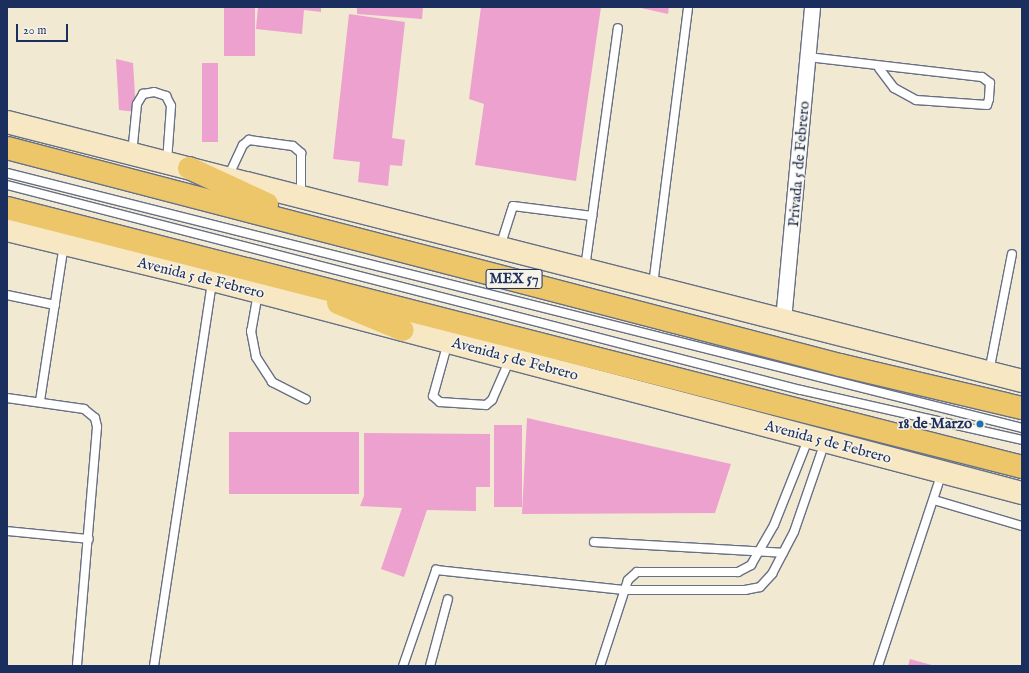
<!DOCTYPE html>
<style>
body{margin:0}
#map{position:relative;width:1029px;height:673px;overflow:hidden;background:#f1e9d1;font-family:"IM FELL English",serif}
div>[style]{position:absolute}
.building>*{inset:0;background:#eda1ce;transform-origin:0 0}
.roads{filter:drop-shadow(1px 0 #667086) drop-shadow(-1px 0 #667086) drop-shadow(0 1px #667086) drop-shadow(0 -1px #667086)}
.lane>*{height:8px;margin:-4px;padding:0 4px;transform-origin:4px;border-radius:4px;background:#fff}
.street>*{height:15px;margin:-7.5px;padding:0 7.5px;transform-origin:7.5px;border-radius:7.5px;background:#fff}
.secondary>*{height:22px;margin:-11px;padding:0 11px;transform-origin:11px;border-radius:11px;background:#f7e8c3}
.highway>*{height:22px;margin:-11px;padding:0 11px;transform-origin:11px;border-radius:11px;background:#ecc669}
.dots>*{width:11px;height:11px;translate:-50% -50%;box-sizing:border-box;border:2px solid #f7f3e8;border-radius:50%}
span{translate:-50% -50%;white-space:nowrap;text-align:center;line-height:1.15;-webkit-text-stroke:3px #f7f3e8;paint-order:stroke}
.shield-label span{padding:1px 3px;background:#f7f3e8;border:1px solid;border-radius:3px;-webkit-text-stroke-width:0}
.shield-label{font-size:14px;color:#1b2f5e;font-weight:700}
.street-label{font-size:15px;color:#1b2f5e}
.poi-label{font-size:15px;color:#1b2f5e;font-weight:700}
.right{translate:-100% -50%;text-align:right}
.frame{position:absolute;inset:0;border:8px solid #1b2f5e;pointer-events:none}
.scale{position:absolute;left:16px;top:24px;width:52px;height:18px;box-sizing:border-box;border:2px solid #1b2f5e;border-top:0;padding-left:5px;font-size:12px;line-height:14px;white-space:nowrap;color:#1b2f5e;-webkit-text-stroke:3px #f7f3e8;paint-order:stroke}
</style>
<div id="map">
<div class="building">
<div style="left:224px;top:7px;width:31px;height:49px"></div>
<div style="clip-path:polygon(258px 7px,321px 7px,321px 12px,304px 10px,302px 34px,256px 29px)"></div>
<div style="clip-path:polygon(357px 7px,423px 7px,422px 19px,357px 14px)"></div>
<div style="clip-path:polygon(481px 7px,601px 7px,576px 181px,475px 165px,484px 104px,469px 99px)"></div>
<div style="clip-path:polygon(641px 7px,669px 7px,668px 14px,641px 8px)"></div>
<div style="clip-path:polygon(349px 14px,405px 22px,392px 138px,405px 140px,402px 166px,390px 165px,388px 186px,358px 182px,360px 162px,333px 159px)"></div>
<div style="clip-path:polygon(116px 59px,133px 63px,136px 112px,119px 110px)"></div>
<div style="left:202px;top:63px;width:16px;height:79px"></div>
<div style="clip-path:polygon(527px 418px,731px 464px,715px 513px,522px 514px)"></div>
<div style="left:494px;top:425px;width:28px;height:82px"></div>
<div style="left:229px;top:432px;width:130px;height:62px"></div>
<div style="clip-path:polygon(364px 433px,490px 434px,490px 487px,476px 487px,476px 511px,427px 510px,404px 577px,381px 569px,402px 508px,360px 506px,364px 496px)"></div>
<div style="clip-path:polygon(910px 659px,935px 666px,908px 666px)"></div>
</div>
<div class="roads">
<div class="lane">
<div style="left:808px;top:57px;width:175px;rotate:6.6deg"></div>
<div style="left:982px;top:77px;width:10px;rotate:37deg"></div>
<div style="left:990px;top:83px;width:16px;rotate:94deg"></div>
<div style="left:989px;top:99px;width:6px;rotate:108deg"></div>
<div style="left:987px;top:105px;width:71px;rotate:-176deg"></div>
<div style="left:916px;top:100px;width:25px;rotate:-151deg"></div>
<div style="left:894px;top:88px;width:25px;rotate:-127deg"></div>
<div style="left:132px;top:154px;width:50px;rotate:-84.3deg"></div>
<div style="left:137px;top:104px;width:12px;rotate:-59deg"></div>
<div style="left:143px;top:94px;width:11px;rotate:-10deg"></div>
<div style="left:154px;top:92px;width:13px;rotate:18deg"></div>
<div style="left:166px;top:96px;width:11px;rotate:63deg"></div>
<div style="left:171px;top:106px;width:56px;rotate:94.1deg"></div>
<div style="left:7px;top:173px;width:1047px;rotate:14.1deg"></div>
<div style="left:228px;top:177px;width:35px;rotate:-65deg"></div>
<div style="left:243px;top:145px;width:8px;rotate:-40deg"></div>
<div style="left:249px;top:140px;width:44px;rotate:7.8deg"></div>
<div style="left:293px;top:146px;width:11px;rotate:41deg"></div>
<div style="left:301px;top:153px;width:43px;rotate:90deg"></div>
<div style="left:7px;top:185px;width:820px;rotate:14.48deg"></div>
<div style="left:801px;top:390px;width:227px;rotate:12.7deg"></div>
<div style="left:500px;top:247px;width:43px;rotate:-72.4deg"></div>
<div style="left:513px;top:206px;width:80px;rotate:7.2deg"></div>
<div style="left:585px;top:268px;width:242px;rotate:-82.2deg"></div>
<div style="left:653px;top:285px;width:280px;rotate:-82.8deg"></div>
<div style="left:258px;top:293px;width:39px;rotate:100deg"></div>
<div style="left:251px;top:331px;width:26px;rotate:79deg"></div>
<div style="left:256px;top:357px;width:30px;rotate:57deg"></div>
<div style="left:272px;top:382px;width:38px;rotate:27deg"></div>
<div style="left:7px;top:295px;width:49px;rotate:11.8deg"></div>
<div style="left:448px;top:342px;width:56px;rotate:105.5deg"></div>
<div style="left:433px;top:396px;width:9px;rotate:41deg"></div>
<div style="left:440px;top:402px;width:46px;rotate:3.7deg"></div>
<div style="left:486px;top:405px;width:8px;rotate:-40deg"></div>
<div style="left:492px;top:400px;width:45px;rotate:-66.3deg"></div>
<div style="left:989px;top:372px;width:120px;rotate:-79deg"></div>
<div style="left:7px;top:398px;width:78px;rotate:8.1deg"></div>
<div style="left:84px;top:409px;width:14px;rotate:39deg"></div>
<div style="left:95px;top:418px;width:9px;rotate:77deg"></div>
<div style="left:97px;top:427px;width:240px;rotate:94.8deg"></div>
<div style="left:40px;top:401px;width:158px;rotate:-81.3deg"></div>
<div style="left:934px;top:500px;width:92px;rotate:16.5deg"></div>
<div style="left:7px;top:531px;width:82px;rotate:5.6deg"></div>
<div style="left:594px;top:542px;width:189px;rotate:3.3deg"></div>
<div style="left:154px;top:666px;width:389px;rotate:-81.4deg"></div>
<div style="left:403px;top:666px;width:102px;rotate:-71deg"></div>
<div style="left:436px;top:570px;width:189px;rotate:6.1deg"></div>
<div style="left:624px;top:590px;width:121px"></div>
<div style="left:745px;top:590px;width:15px;rotate:-11deg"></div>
<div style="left:760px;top:587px;width:18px;rotate:-47deg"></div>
<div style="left:772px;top:574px;width:47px;rotate:-62.4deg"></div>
<div style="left:794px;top:532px;width:95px;rotate:-71deg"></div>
<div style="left:430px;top:666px;width:69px;rotate:-75deg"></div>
<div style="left:600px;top:666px;width:90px;rotate:-72deg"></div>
<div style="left:628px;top:580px;width:12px;rotate:-42deg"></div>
<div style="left:637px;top:572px;width:101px"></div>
<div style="left:738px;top:572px;width:15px;rotate:-28deg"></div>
<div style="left:751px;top:565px;width:46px;rotate:-60.1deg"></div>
<div style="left:774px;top:525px;width:95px;rotate:-68.3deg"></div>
<div style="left:878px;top:666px;width:204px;rotate:-71.7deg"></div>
</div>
<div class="street">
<div style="left:783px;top:320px;width:314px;rotate:-84.7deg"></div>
</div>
<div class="secondary">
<div style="left:7px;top:122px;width:1048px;rotate:14.31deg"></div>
<div style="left:7px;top:230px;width:212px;rotate:13.6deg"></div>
<div style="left:213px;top:280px;width:837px;rotate:14.75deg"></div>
</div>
<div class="highway">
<div style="left:7px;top:148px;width:861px;rotate:14.6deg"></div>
<div style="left:840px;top:365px;width:187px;rotate:13.3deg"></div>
<div style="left:189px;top:168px;width:86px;rotate:24.8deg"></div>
<div style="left:7px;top:208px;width:1048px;rotate:14.31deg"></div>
<div style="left:338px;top:303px;width:70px;rotate:22.6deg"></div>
</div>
</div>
<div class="dots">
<div style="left:980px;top:424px;background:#1f6fb2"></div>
</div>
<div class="shield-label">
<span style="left:514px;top:279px">MEX 57</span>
</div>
<div class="street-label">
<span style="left:799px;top:164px;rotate:-85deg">Privada 5 de Febrero</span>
<span style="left:201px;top:278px;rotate:14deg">Avenida 5 de Febrero</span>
<span style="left:515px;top:359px;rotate:15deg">Avenida 5 de Febrero</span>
<span style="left:828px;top:442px;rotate:15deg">Avenida 5 de Febrero</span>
</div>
<div class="poi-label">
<span class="right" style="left:972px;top:424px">18 de Marzo</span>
</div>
<div class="frame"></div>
<div class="scale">20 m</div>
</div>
